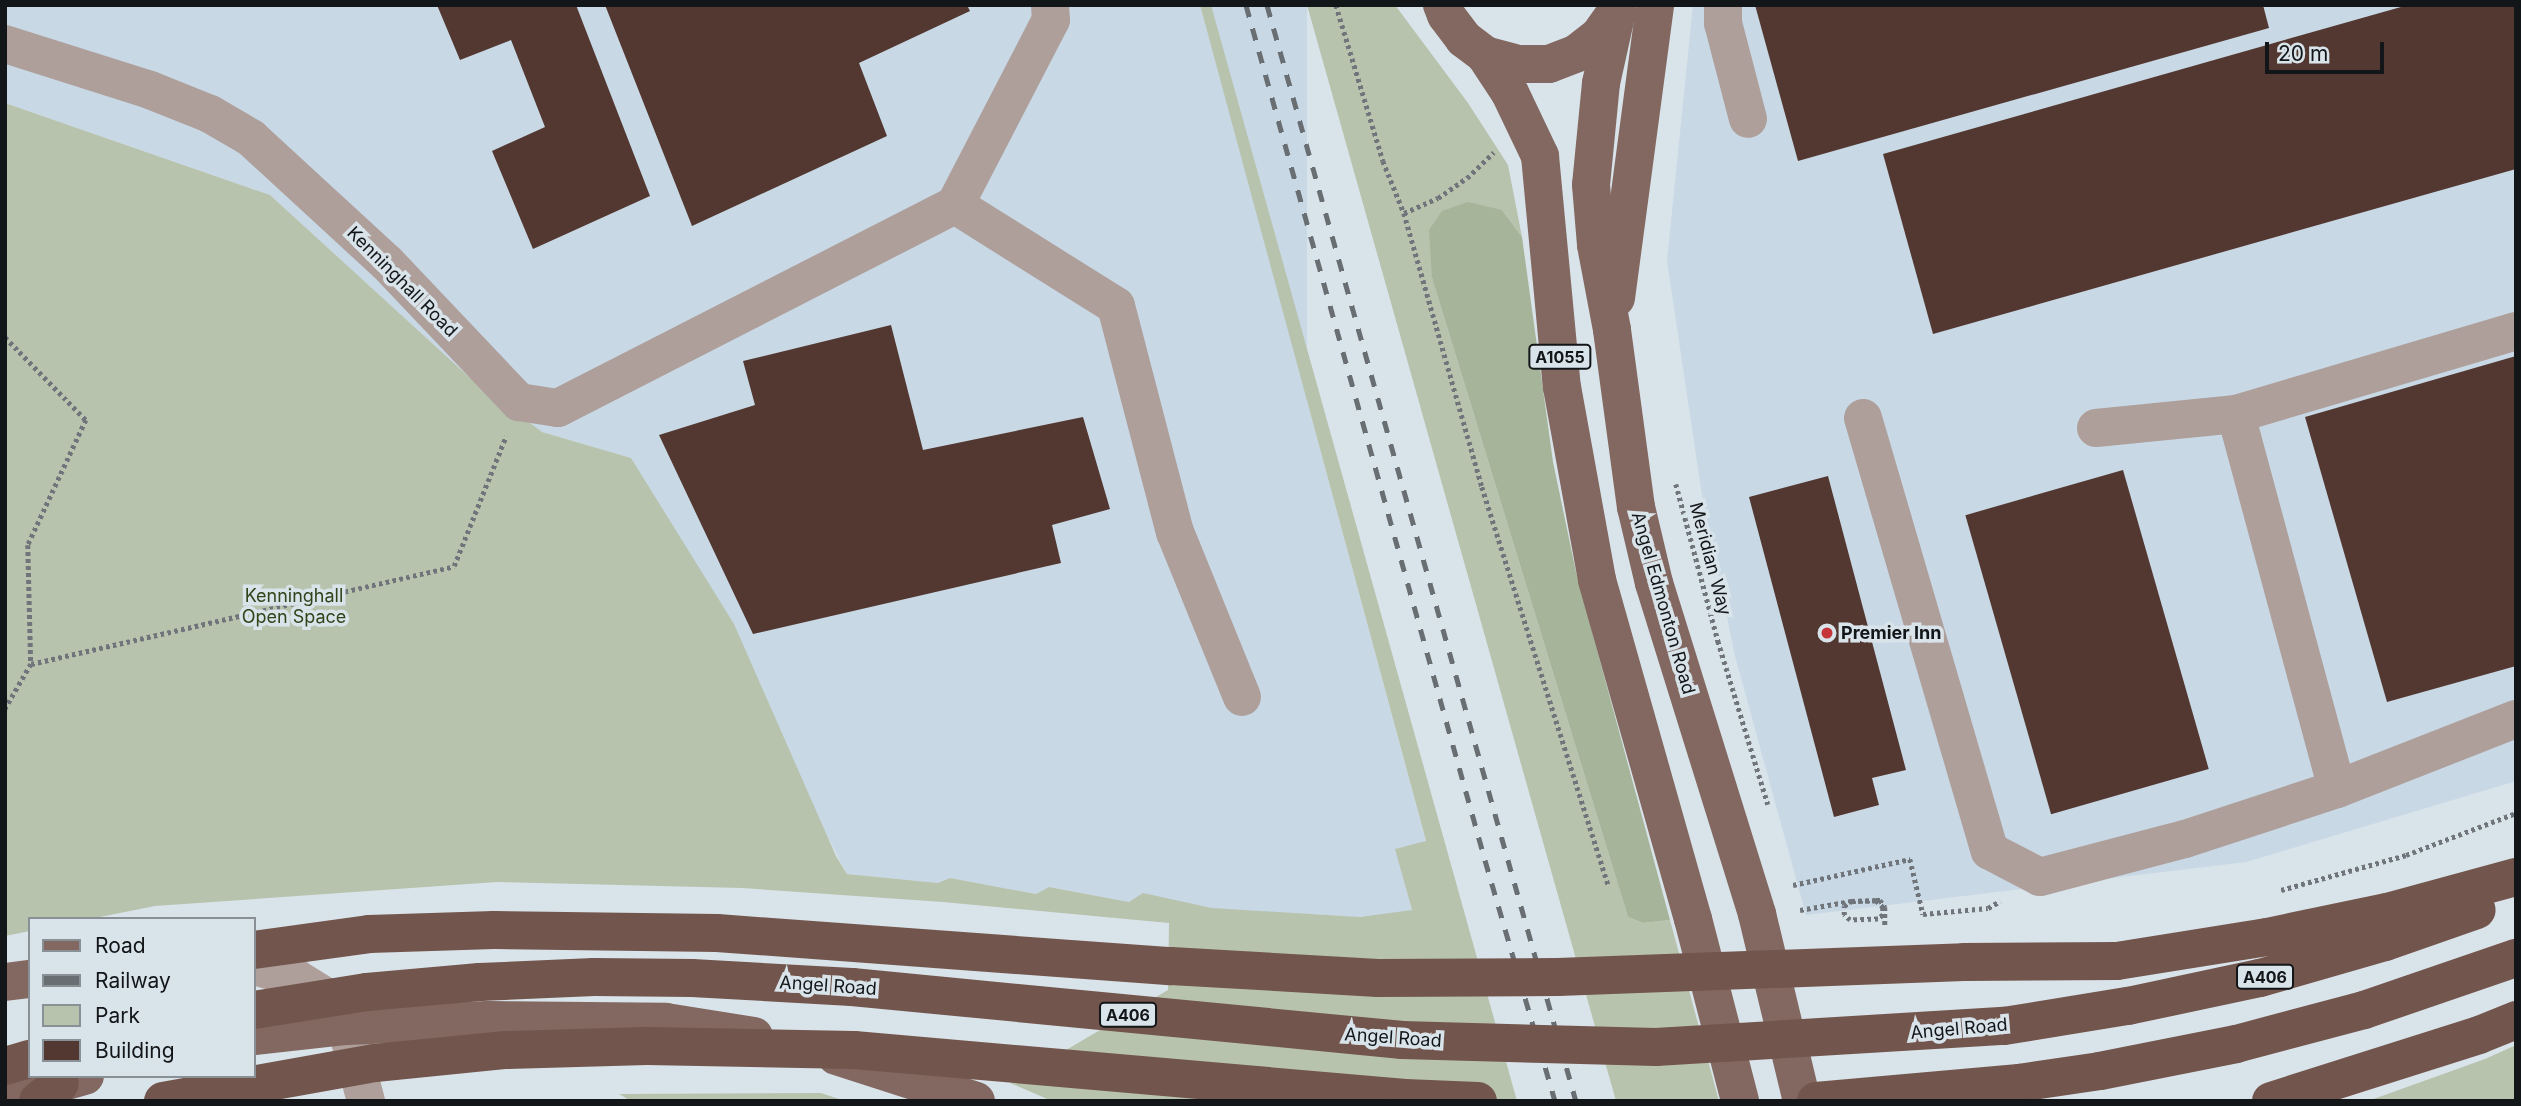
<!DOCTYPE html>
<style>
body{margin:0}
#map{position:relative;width:2521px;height:1106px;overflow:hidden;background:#d9e3ea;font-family:Inter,sans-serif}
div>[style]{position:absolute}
.built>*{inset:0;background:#c8d8e5;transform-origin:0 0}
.green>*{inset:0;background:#b8c3ae}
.forest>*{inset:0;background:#a6b499}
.building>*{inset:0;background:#533831;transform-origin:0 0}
.path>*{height:4.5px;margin-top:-2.25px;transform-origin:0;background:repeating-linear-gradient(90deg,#6f757a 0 3.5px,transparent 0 7px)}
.minor>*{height:38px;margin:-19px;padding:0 19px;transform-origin:19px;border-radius:19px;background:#ae9f9b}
.major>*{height:38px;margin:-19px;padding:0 19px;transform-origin:19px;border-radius:19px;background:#826860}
.highway>*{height:38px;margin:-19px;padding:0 19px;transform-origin:19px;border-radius:19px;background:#72554c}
.rail>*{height:5px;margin-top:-2.5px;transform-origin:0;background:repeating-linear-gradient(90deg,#686e72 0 12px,transparent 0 24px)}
.path-bridge>*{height:4.5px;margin-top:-2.25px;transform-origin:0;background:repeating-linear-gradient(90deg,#6f757a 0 3.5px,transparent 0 7px)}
.highway-bridge>*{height:38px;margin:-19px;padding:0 19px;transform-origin:19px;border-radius:19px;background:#72554c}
.dots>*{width:19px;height:19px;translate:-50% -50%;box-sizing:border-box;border:4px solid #d9e3ea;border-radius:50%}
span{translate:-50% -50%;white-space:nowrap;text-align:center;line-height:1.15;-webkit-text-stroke:7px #d9e3ea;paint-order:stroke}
.shield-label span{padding:2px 5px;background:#d9e3ea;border:2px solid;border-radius:5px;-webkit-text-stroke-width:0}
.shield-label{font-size:16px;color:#131618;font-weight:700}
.street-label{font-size:18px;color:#131618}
.park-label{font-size:18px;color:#304419}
.poi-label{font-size:18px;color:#131618;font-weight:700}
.left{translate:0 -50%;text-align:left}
.frame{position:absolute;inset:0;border:7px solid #131618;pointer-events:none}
.legend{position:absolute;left:28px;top:917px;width:228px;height:161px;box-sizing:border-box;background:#d9e3ea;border:2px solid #8a9196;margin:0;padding:9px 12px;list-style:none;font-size:21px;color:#131618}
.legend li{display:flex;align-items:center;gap:14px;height:35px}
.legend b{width:35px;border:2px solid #8a9196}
.scale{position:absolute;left:2265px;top:42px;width:119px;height:32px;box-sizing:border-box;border:4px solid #131618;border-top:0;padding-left:9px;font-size:21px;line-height:24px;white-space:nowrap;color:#131618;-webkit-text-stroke:5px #d9e3ea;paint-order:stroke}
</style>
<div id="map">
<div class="built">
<div style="clip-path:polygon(5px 5px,1200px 5px,1426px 842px,1396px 849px,1412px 911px,1360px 917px,1212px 908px,1143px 894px,1129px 902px,1050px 887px,1036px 894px,950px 878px,938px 883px,847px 874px,631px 458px,542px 432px,468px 376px,270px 195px,5px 103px)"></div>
<div style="left:1211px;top:5px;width:96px;height:1138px"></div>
<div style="clip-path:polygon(1693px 5px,2516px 5px,2516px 781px,2246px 862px,1806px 915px,1735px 656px,1702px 495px,1667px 261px)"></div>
</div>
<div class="green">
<div style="clip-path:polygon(1200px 5px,1211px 5px,1517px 1101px,1052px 1101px,1010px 1083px,1168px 990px,1169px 923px,943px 902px,742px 888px,497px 882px,155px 906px,90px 919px,30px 919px,30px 931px,5px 936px,5px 103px,270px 195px,468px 376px,542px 432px,631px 458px,734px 624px,836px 856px,847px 874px,938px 883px,950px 878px,1036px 894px,1049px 887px,1129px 902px,1143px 893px,1212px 908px,1360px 917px,1412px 910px,1395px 849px,1426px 841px)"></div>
<div style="clip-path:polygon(1307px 5px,1395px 5px,1468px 103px,1508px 165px,1522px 237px,1502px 210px,1432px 278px,1628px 917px,1643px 923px,1670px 920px,1719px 1101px,1616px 1101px)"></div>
<div style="clip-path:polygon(2516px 1045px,2516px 1101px,2368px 1101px,2485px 1059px)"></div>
<div style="clip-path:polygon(821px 1093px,845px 1101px,631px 1101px,619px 1094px)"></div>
</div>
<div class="forest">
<div style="clip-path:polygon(1468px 202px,1502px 210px,1522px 237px,1553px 462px,1576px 572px,1670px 920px,1643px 923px,1628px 917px,1432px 278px,1429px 230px,1442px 211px)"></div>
</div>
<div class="building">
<div style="clip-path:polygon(437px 5px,576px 5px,650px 196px,533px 249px,492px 151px,545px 127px,511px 40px,460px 60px)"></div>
<div style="clip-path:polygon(605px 5px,967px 5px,970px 11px,859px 63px,887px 136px,692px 226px)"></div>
<div style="clip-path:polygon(1755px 5px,2263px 5px,2269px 28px,1798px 161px)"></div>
<div style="clip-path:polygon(2408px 5px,2516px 5px,2516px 169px,1933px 334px,1883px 154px)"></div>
<div style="clip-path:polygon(891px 325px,923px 450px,1083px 417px,1110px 509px,1052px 525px,1061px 563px,753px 634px,659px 435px,755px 405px,743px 361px)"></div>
<div style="clip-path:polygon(2516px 356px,2516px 666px,2387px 702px,2305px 417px)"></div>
<div style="left:2123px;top:470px;width:311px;height:164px;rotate:74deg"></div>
<div style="clip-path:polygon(1828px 476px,1906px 770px,1872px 778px,1879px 805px,1834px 817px,1749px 497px)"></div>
</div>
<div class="path">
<div style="left:1336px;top:5px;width:163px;rotate:73.2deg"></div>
<div style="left:1383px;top:161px;width:56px;rotate:68deg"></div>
<div style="left:1404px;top:213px;width:285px;rotate:74.1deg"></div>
<div style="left:1482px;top:487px;width:417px;rotate:72.4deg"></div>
<div style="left:1404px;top:213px;width:37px;rotate:-24deg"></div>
<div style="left:1438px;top:198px;width:35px;rotate:-35deg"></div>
<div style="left:1467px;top:178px;width:37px;rotate:-44deg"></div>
<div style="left:5px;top:337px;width:116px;rotate:45.7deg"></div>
<div style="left:86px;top:420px;width:138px;rotate:114.9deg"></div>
<div style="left:28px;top:545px;width:119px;rotate:88.6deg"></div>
<div style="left:31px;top:664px;width:52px;rotate:120deg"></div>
<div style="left:1676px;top:484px;width:163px;rotate:75deg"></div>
<div style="left:1718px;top:641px;width:171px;rotate:73deg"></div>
<div style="left:31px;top:664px;width:434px;rotate:-13deg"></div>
<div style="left:454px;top:566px;width:140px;rotate:-68.2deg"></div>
<div style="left:1793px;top:885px;width:120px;rotate:-12.5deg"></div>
<div style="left:1910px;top:859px;width:57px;rotate:76.7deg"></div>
<div style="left:1923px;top:914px;width:65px;rotate:-5.3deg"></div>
<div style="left:1988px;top:908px;width:14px;rotate:-30deg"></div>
<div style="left:2281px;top:890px;width:130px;rotate:-15.6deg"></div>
<div style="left:2406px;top:855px;width:118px;rotate:-20.9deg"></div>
<div style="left:1800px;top:910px;width:52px;rotate:-10deg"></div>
<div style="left:1851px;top:901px;width:25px;rotate:-2deg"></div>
<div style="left:1876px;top:900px;width:10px;rotate:45deg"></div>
<div style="left:1883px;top:907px;width:8px;rotate:90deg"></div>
<div style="left:1883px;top:915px;width:6px;rotate:141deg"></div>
<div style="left:1878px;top:919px;width:28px;rotate:178deg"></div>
<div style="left:1850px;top:920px;width:8px;rotate:-140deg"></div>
<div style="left:1844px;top:915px;width:9px;rotate:-90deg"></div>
<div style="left:1844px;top:906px;width:9px;rotate:-32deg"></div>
<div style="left:1852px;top:901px;width:24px;rotate:-2deg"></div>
</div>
<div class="minor">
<div style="left:1723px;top:5px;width:18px;rotate:90deg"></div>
<div style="left:1723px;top:23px;width:99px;rotate:75.4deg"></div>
<div style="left:5px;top:44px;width:152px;rotate:17.6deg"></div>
<div style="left:150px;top:90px;width:65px;rotate:21.8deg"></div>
<div style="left:210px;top:114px;width:48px;rotate:30.3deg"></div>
<div style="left:251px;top:138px;width:185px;rotate:42.6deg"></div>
<div style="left:387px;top:263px;width:192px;rotate:46.5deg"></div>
<div style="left:519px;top:402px;width:39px;rotate:9deg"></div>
<div style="left:558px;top:408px;width:446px;rotate:-27.1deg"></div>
<div style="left:955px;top:205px;width:208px;rotate:-62.6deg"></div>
<div style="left:1051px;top:20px;width:15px;rotate:-94deg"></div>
<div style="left:955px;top:205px;width:190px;rotate:32.1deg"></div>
<div style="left:1116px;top:306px;width:234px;rotate:75.4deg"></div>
<div style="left:1175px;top:532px;width:178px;rotate:67.9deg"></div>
<div style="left:1863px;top:418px;width:451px;rotate:73.7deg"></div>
<div style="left:1990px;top:851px;width:56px;rotate:27.5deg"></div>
<div style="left:2040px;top:877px;width:150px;rotate:-14.7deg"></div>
<div style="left:2185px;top:839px;width:160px;rotate:-18.2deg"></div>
<div style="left:2337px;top:789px;width:192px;rotate:-21.4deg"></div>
<div style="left:2096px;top:428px;width:141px;rotate:-5.7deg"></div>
<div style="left:2337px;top:789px;width:388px;rotate:-105.1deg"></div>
<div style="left:2236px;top:414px;width:292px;rotate:-16.5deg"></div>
<div style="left:254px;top:966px;width:44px;rotate:15.9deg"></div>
<div style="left:296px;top:978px;width:36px;rotate:32deg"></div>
<div style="left:327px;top:997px;width:35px;rotate:57deg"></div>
<div style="left:346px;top:1026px;width:78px;rotate:75.1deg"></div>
</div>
<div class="major">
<div style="left:1442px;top:5px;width:11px;rotate:68deg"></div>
<div style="left:1446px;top:15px;width:30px;rotate:53deg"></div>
<div style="left:1464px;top:39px;width:26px;rotate:37deg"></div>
<div style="left:1485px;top:55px;width:34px;rotate:15deg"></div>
<div style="left:1518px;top:64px;width:31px"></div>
<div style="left:1549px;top:64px;width:30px;rotate:-21deg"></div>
<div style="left:1577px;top:53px;width:28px;rotate:-38deg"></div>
<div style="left:1599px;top:36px;width:28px;rotate:-55deg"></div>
<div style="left:1617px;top:11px;width:74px;rotate:102.5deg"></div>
<div style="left:1601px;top:83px;width:102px;rotate:95.6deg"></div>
<div style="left:1591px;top:185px;width:60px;rotate:85.2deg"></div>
<div style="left:1596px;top:245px;width:86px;rotate:79.3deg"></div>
<div style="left:1612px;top:330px;width:179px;rotate:82.3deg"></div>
<div style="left:1636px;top:507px;width:78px;rotate:76.7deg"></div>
<div style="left:1654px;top:583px;width:347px;rotate:72.7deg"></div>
<div style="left:1757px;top:914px;width:192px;rotate:76.5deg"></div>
<div style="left:1485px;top:55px;width:45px;rotate:56.7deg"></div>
<div style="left:1510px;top:93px;width:70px;rotate:64.5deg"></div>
<div style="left:1540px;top:156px;width:232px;rotate:84.6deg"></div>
<div style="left:1562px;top:387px;width:196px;rotate:79.7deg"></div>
<div style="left:1597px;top:580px;width:352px;rotate:74.2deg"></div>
<div style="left:1693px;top:919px;width:188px;rotate:75.5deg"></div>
<div style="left:1616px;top:298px;width:296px;rotate:-82.4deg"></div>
<div style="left:5px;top:982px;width:25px;rotate:-7deg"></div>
<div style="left:254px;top:1036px;width:93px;rotate:-6.2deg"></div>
<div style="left:346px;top:1026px;width:142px;rotate:-2.4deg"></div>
<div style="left:488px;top:1020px;width:178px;rotate:0.6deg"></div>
<div style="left:666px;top:1022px;width:89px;rotate:9deg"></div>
<div style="left:836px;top:1056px;width:147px;rotate:17.8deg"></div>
<div style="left:5px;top:1081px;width:55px;rotate:2.1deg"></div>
<div style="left:60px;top:1083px;width:26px;rotate:-16deg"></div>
</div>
<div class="highway">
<div style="left:254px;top:950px;width:116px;rotate:-7.9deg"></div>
<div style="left:369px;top:934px;width:125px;rotate:-1.8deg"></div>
<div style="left:494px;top:930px;width:223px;rotate:0.8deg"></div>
<div style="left:717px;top:933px;width:455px;rotate:4.2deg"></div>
<div style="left:1964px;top:962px;width:153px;rotate:-0.4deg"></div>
<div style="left:2117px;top:961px;width:152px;rotate:-9.1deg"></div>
<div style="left:2267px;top:937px;width:123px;rotate:-11.8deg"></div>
<div style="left:2387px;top:912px;width:134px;rotate:-15.2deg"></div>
<div style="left:2004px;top:1026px;width:126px;rotate:-9.2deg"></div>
<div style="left:2128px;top:1006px;width:135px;rotate:-12deg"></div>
<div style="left:2260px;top:978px;width:130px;rotate:-16.1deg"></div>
<div style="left:2385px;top:942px;width:97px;rotate:-19.2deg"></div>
<div style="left:5px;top:1066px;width:26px;rotate:-16deg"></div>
<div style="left:2019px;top:1083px;width:82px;rotate:-8.4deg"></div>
<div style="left:2100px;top:1071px;width:139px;rotate:-11.2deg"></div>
<div style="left:2236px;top:1044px;width:132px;rotate:-14.9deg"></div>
<div style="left:2364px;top:1010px;width:161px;rotate:-18.9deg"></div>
<div style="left:38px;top:1101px;width:28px;rotate:-39deg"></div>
<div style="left:2271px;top:1101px;width:218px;rotate:-17.6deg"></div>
<div style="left:2479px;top:1035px;width:40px;rotate:-22deg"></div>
</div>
<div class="rail">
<div style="left:1246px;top:5px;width:888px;rotate:74.38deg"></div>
<div style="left:1485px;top:860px;width:251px;rotate:73.8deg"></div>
<div style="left:1267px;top:5px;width:1139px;rotate:74.26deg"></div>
</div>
<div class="path-bridge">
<div style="left:1876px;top:900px;width:4px"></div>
<div style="left:1880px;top:900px;width:9px;rotate:54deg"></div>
<div style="left:1885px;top:907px;width:19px;rotate:90deg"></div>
</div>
<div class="highway-bridge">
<div style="left:1171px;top:966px;width:207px;rotate:3.3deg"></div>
<div style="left:1378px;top:978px;width:180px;rotate:-0.3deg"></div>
<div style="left:1558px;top:977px;width:406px;rotate:-2.1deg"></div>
<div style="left:254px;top:1010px;width:114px;rotate:-9.1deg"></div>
<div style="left:367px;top:992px;width:113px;rotate:-5.1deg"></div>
<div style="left:480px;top:982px;width:114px;rotate:-2.5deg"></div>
<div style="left:594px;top:977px;width:98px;rotate:0.6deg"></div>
<div style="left:692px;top:978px;width:160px;rotate:3.2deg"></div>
<div style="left:852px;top:987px;width:553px;rotate:5.5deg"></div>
<div style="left:1402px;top:1040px;width:254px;rotate:1.6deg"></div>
<div style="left:1656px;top:1047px;width:349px;rotate:-3.5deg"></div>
<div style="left:163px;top:1101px;width:215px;rotate:-10.2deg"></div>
<div style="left:375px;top:1063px;width:132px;rotate:-5.7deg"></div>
<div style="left:506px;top:1050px;width:141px;rotate:-1.6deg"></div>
<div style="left:647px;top:1046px;width:207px;rotate:1.1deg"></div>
<div style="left:854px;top:1050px;width:553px;rotate:4.98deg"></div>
<div style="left:1405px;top:1098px;width:73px;rotate:2.4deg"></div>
<div style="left:1816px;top:1101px;width:204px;rotate:-5.1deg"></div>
</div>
<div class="dots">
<div style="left:1827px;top:633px;background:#c5353a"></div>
</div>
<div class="shield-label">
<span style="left:1560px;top:357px">A1055</span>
<span style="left:2265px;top:977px">A406</span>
<span style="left:1128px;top:1015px">A406</span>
</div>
<div class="street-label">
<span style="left:402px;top:282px;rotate:45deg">Kenninghall Road</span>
<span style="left:1710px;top:559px;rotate:75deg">Meridian Way</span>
<span style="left:1663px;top:603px;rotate:74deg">Angel Edmonton Road</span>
<span style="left:828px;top:986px;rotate:4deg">Angel Road</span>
<span style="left:1959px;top:1029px;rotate:-5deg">Angel Road</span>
<span style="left:1393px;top:1038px;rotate:4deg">Angel Road</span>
</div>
<div class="park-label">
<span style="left:294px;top:607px">Kenninghall<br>Open Space</span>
</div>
<div class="poi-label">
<span class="left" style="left:1841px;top:633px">Premier Inn</span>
</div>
<div class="frame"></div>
<ul class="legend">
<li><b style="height:9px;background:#826860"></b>Road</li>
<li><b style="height:9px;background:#686e72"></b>Railway</li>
<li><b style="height:19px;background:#b8c3ae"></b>Park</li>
<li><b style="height:19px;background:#533831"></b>Building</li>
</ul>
<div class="scale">20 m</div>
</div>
